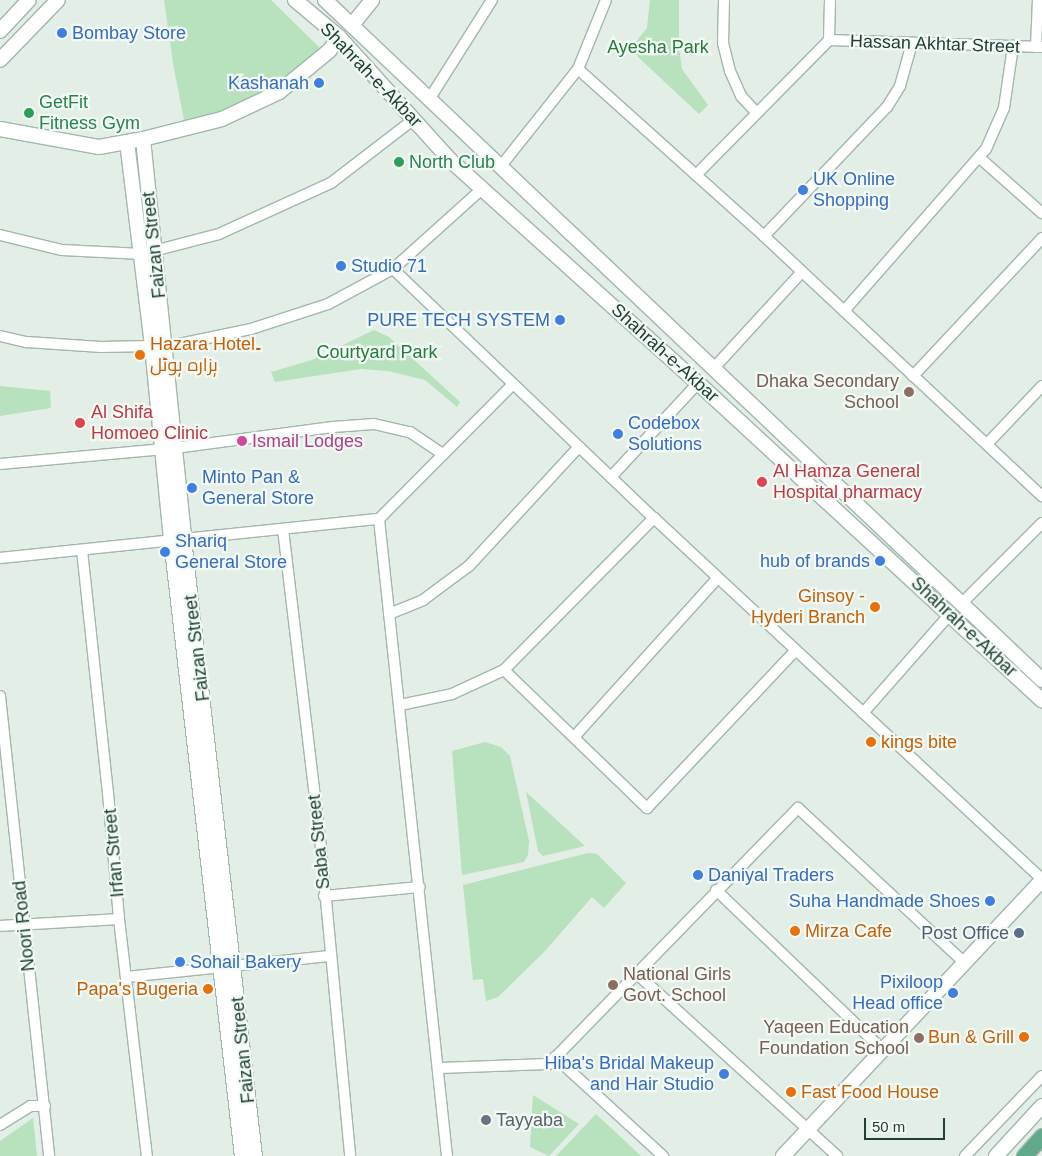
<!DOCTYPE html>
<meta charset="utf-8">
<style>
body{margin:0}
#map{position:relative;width:1042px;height:1156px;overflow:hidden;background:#e2eee6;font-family:Arial,Cairo,sans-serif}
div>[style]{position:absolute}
.green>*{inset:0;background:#b8e1bd}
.roads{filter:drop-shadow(1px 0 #a4b7ad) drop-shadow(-1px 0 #a4b7ad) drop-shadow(0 1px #a4b7ad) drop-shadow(0 -1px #a4b7ad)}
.street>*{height:10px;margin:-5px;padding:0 5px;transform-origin:5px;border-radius:5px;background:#fff}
.secondary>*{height:14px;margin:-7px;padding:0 7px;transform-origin:7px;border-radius:7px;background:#fff}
.primary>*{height:15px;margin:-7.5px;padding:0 7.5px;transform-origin:7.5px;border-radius:7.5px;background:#61a98b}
.dots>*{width:14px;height:14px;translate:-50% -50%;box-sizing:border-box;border:2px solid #f3faf5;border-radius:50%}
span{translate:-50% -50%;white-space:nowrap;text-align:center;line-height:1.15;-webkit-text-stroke:4.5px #f3faf5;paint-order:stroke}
.shop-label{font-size:18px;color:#366cbe}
.left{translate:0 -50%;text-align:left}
.right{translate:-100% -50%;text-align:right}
.street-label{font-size:18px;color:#1f4133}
.park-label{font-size:18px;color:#257d39}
.leisure-label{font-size:18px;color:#27864d}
.food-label{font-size:18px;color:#c56008}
.education-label{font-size:18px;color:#785e54}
.health-label{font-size:18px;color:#be3a42}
.hotel-label{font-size:18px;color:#b23c85}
.service-label{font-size:18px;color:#4e5e75}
.worship-label{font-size:18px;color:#5b616d}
.scale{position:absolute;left:864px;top:1118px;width:81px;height:22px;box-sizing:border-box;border:2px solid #1f4133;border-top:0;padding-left:6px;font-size:15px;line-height:18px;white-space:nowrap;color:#1f4133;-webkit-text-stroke:4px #f3faf5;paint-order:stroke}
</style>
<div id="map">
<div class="green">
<div style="clip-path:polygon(164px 0,271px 0,322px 50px,263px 94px,225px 112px,185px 125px,174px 69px)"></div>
<div style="clip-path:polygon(650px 0,679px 0,679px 48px,682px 69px,708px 105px,699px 114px,638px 57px,635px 48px,638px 39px,647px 28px)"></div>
<div style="clip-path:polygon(374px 330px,389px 337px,460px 402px,457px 407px,425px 380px,388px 371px,361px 369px,275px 382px,271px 372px,312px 360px)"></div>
<div style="clip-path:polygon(0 386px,50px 391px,51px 408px,0 416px)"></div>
<div style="clip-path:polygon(485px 742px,501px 747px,510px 756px,529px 841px,528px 855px,524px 862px,462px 875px,452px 751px)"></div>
<div style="clip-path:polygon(526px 792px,585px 846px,543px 856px,538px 851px)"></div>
<div style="clip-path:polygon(588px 853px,597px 854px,626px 883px,604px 908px,592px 897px,545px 951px,498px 997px,486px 1001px,483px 979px,473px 980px,463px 885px)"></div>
<div style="clip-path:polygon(533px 1095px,579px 1124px,549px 1156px,530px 1147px)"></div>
<div style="clip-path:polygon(596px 1114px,641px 1156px,556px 1156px)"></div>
<div style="clip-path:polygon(33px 1118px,37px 1156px,0 1156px,0 1141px)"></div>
</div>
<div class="roads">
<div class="street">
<div style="left:724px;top:0;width:43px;rotate:91.3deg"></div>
<div style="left:723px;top:43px;width:29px;rotate:76deg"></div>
<div style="left:730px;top:71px;width:27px;rotate:66deg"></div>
<div style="left:741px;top:96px;width:22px;rotate:47deg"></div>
<div style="left:829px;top:40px;width:213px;rotate:1.9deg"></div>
<div style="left:1036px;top:47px;width:47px;rotate:-87.6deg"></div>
<div style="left:578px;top:69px;width:250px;rotate:41.9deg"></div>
<div style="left:764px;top:236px;width:381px;rotate:43.1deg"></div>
<div style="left:430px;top:98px;width:116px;rotate:-57.7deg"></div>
<div style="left:980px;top:158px;width:83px;rotate:41.6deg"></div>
<div style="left:501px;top:166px;width:124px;rotate:-51.6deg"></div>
<div style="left:578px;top:69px;width:74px;rotate:-67.9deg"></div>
<div style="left:696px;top:175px;width:190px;rotate:-45.4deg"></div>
<div style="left:829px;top:40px;width:40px;rotate:-88.6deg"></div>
<div style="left:0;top:235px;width:64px;rotate:13.6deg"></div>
<div style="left:62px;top:250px;width:80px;rotate:2.9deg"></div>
<div style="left:142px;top:254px;width:80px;rotate:-14.6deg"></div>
<div style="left:219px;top:234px;width:123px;rotate:-24.5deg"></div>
<div style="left:331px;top:183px;width:105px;rotate:-37.6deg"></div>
<div style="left:764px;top:236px;width:178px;rotate:-46.4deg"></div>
<div style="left:887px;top:107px;width:25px;rotate:-58deg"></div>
<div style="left:900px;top:86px;width:45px;rotate:-74.4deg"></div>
<div style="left:393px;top:269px;width:361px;rotate:43.7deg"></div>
<div style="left:654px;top:518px;width:530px;rotate:42.94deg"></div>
<div style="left:844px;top:311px;width:215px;rotate:-48.8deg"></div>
<div style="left:986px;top:149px;width:45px;rotate:-66.3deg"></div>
<div style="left:1004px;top:108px;width:63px;rotate:-81.7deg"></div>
<div style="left:0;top:336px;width:28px;rotate:13deg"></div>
<div style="left:27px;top:342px;width:74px;rotate:3.9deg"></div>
<div style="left:101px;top:347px;width:51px;rotate:-1.1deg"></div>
<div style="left:152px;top:346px;width:27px;rotate:-4deg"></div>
<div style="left:179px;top:344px;width:74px;rotate:-11.8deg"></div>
<div style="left:251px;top:329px;width:81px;rotate:-18deg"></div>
<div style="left:328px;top:304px;width:74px;rotate:-28.3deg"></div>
<div style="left:393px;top:269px;width:120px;rotate:-42deg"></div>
<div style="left:713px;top:369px;width:132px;rotate:-47.5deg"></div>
<div style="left:913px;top:376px;width:189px;rotate:-46.9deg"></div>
<div style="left:987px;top:444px;width:80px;rotate:-46.5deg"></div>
<div style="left:0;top:464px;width:176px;rotate:-5.2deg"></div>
<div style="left:175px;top:448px;width:159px;rotate:-7.6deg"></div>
<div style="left:333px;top:427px;width:41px;rotate:-4.2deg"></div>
<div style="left:374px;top:424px;width:37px;rotate:13deg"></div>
<div style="left:410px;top:432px;width:40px;rotate:34deg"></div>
<div style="left:611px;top:477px;width:128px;rotate:-47.2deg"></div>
<div style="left:379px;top:519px;width:641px;rotate:83.91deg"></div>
<div style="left:283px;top:529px;width:320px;rotate:83.2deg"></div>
<div style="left:321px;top:847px;width:310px;rotate:84.6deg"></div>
<div style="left:82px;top:550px;width:244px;rotate:83.9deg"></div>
<div style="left:108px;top:793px;width:126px;rotate:85deg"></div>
<div style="left:119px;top:919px;width:239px;rotate:83.3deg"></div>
<div style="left:0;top:558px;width:381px;rotate:-5.9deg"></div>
<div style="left:379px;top:519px;width:190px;rotate:-45.2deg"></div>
<div style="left:962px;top:603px;width:113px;rotate:-45deg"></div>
<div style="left:389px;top:614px;width:37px;rotate:-22deg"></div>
<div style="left:423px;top:600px;width:57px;rotate:-36.5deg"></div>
<div style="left:469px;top:566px;width:162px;rotate:-47.3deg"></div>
<div style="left:504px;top:670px;width:199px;rotate:44deg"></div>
<div style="left:647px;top:808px;width:217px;rotate:-46.7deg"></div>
<div style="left:0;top:696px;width:463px;rotate:83.9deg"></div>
<div style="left:400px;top:705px;width:53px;rotate:-11.9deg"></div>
<div style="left:452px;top:694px;width:57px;rotate:-24.8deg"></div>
<div style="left:504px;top:670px;width:214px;rotate:-45.4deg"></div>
<div style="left:863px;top:713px;width:132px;rotate:-48.7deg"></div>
<div style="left:575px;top:736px;width:213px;rotate:-47.9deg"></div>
<div style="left:716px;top:890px;width:231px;rotate:43.8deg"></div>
<div style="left:324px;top:896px;width:96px;rotate:-5.4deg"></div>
<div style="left:0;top:926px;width:119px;rotate:-3.4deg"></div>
<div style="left:636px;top:973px;width:272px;rotate:42.3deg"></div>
<div style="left:126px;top:977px;width:204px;rotate:-5.9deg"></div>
<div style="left:555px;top:1057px;width:147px;rotate:42.5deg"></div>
<div style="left:438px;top:1068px;width:111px;rotate:-2.1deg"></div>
<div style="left:549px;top:1064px;width:357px;rotate:-45.8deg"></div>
<div style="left:798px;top:808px;width:228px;rotate:42.9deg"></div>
<div style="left:0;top:1125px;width:36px;rotate:-32deg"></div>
<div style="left:30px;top:1106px;width:15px"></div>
<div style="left:965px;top:1156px;width:111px;rotate:-46.1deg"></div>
</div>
<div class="secondary">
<div style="left:295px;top:0;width:57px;rotate:40.1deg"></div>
<div style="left:339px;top:37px;width:166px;rotate:47.9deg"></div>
<div style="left:450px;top:160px;width:334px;rotate:42deg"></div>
<div style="left:698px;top:383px;width:468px;rotate:42.7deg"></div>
<div style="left:325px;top:0;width:988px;rotate:43.48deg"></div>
<div style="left:352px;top:25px;width:32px;rotate:-51deg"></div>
<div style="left:0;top:31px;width:42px;rotate:-46.9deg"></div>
<div style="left:0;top:60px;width:83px;rotate:-46deg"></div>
<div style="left:0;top:129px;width:101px;rotate:10.3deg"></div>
<div style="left:99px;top:147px;width:45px;rotate:-10.3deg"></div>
<div style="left:143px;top:139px;width:81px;rotate:-14.2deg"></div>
<div style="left:222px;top:119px;width:63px;rotate:-25.3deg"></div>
<div style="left:279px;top:92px;width:65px;rotate:-39.4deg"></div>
<div style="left:329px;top:51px;width:17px;rotate:-54deg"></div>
<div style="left:143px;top:139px;width:402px;rotate:84.1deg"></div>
<div style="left:184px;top:539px;width:621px;rotate:83.44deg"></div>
<div style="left:127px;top:142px;width:206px;rotate:83deg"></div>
<div style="left:152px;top:346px;width:195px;rotate:84.4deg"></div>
<div style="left:171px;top:540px;width:620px;rotate:83.43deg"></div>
<div style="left:783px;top:1156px;width:378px;rotate:-46.8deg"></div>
<div style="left:996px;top:1156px;width:68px;rotate:-47.4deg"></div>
</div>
<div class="primary">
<div style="left:1024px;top:1156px;width:27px;rotate:-48deg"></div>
</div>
</div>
<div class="dots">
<div style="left:62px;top:33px;background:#3f7fe0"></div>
<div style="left:319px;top:83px;background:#3f7fe0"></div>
<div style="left:29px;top:113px;background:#2e9e5b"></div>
<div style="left:399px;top:162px;background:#2e9e5b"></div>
<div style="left:803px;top:190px;background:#3f7fe0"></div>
<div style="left:341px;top:266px;background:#3f7fe0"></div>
<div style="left:560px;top:320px;background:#3f7fe0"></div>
<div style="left:140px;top:355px;background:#e8710a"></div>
<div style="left:909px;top:392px;background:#8d6e63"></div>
<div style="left:80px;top:423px;background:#e0444e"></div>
<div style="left:618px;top:434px;background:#3f7fe0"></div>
<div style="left:242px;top:441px;background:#d1479c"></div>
<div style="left:762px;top:482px;background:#e0444e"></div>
<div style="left:192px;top:488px;background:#3f7fe0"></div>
<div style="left:165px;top:552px;background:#3f7fe0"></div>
<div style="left:880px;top:561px;background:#3f7fe0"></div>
<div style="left:875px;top:607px;background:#e8710a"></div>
<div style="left:871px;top:742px;background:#e8710a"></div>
<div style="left:698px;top:875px;background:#3f7fe0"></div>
<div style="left:990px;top:901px;background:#3f7fe0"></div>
<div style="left:795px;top:931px;background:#e8710a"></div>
<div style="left:1019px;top:933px;background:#5c6f8a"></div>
<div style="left:180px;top:962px;background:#3f7fe0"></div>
<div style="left:613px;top:985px;background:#8d6e63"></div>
<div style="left:208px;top:989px;background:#e8710a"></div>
<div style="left:953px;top:993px;background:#3f7fe0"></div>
<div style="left:1024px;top:1037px;background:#e8710a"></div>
<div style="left:919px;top:1038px;background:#8d6e63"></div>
<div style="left:724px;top:1074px;background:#3f7fe0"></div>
<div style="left:791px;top:1092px;background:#e8710a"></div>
<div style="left:486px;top:1120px;background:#6b7280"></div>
</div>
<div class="shop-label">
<span class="left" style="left:72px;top:33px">Bombay Store</span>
<span class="right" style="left:309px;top:83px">Kashanah</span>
<span class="left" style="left:813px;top:190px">UK Online<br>Shopping</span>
<span class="left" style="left:351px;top:266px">Studio 71</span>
<span class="right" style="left:550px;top:320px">PURE TECH SYSTEM</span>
<span class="left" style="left:628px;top:434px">Codebox<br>Solutions</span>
<span class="left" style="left:202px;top:488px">Minto Pan &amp;<br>General Store</span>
<span class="left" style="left:175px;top:552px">Shariq<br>General Store</span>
<span class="right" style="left:870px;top:561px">hub of brands</span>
<span class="left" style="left:708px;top:875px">Daniyal Traders</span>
<span class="right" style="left:980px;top:901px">Suha Handmade Shoes</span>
<span class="left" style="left:190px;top:962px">Sohail Bakery</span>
<span class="right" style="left:943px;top:993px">Pixiloop<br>Head office</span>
<span class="right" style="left:714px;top:1074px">Hiba's Bridal Makeup<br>and Hair Studio</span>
</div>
<div class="street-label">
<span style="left:935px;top:44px;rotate:2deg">Hassan Akhtar Street</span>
<span style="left:371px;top:75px;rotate:46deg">Shahrah-e-Akbar</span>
<span style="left:154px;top:245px;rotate:-96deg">Faizan Street</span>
<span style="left:665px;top:353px;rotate:42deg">Shahrah-e-Akbar</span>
<span style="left:964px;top:627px;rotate:43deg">Shahrah-e-Akbar</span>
<span style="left:197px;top:648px;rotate:-97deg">Faizan Street</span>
<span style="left:319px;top:842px;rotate:-96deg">Saba Street</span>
<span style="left:114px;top:853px;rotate:-95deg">Irfan Street</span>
<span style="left:24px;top:926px;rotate:-96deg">Noori Road</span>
<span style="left:243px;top:1050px;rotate:-96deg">Faizan Street</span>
</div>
<div class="park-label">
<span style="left:658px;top:47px">Ayesha Park</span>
<span style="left:377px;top:352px">Courtyard Park</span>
</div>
<div class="leisure-label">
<span class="left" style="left:39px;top:113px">GetFit<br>Fitness Gym</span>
<span class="left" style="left:409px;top:162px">North Club</span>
</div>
<div class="food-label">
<span class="left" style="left:150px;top:355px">Hazara Hotel۔<br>ہزارہ ہوٹل</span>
<span class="right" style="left:865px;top:607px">Ginsoy -<br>Hyderi Branch</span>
<span class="left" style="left:881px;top:742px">kings bite</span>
<span class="left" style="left:805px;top:931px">Mirza Cafe</span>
<span class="right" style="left:198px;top:989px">Papa's Bugeria</span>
<span class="right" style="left:1014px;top:1037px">Bun &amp; Grill</span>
<span class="left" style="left:801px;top:1092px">Fast Food House</span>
</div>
<div class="education-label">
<span class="right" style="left:899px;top:392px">Dhaka Secondary<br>School</span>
<span class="left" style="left:623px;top:985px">National Girls<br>Govt. School</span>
<span class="right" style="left:909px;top:1038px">Yaqeen Education<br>Foundation School</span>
</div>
<div class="health-label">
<span class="left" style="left:91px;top:423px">Al Shifa<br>Homoeo Clinic</span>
<span class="left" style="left:773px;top:482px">Al Hamza General<br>Hospital pharmacy</span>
</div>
<div class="hotel-label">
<span class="left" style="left:252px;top:441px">Ismail Lodges</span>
</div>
<div class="service-label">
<span class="right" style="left:1009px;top:933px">Post Office</span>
</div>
<div class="worship-label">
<span class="left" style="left:496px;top:1120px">Tayyaba</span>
</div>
<div class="scale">50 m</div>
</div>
